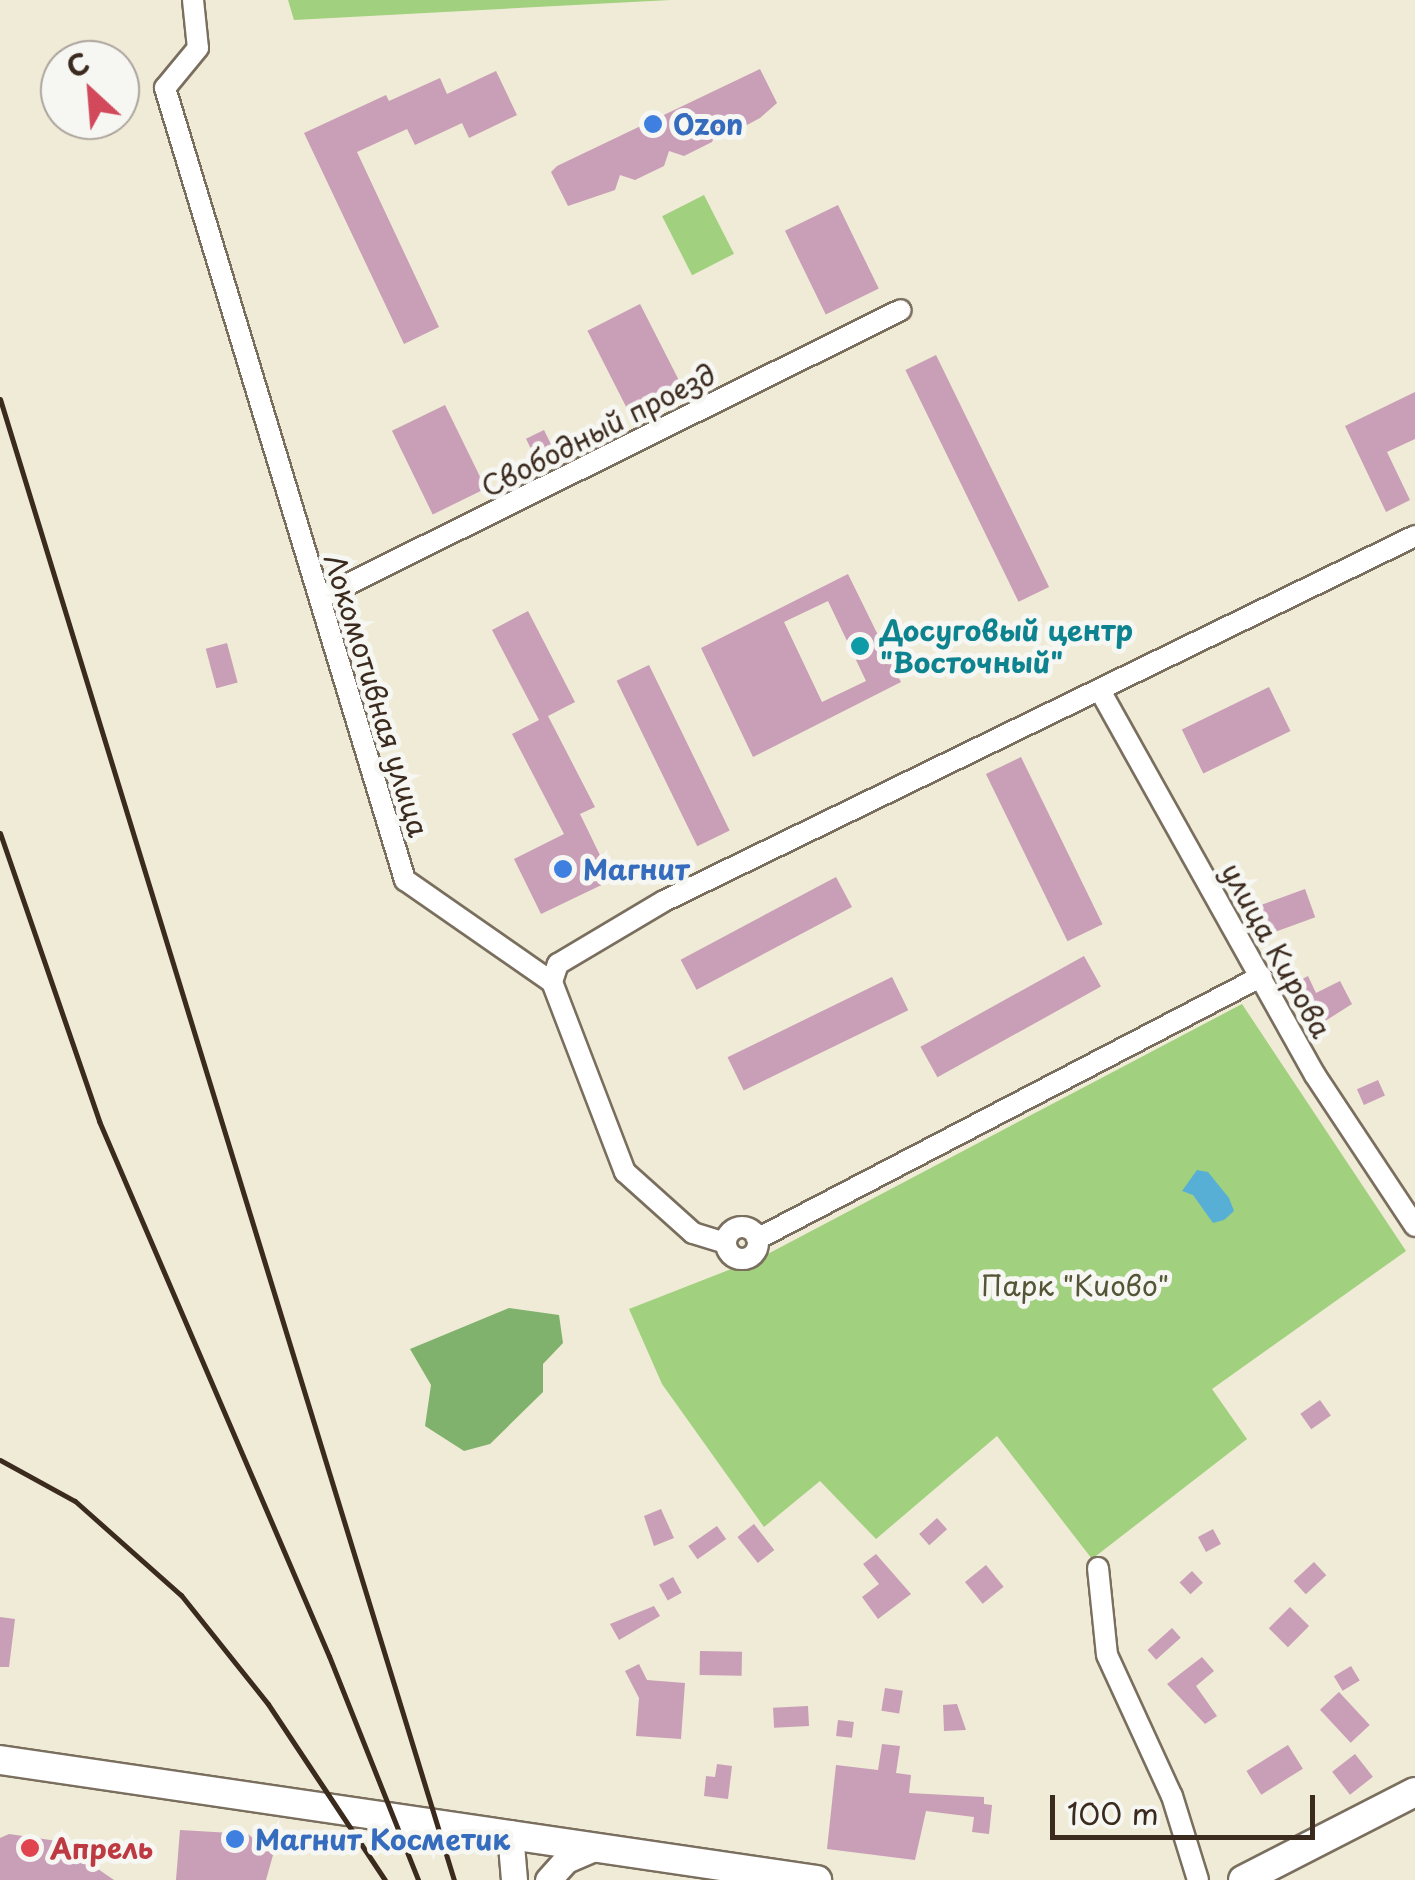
<!DOCTYPE html>
<meta charset="utf-8">
<style>
body{margin:0}
#map{position:relative;width:1415px;height:1880px;overflow:hidden;background:#efebd6;font-family:"Playpen Sans",sans-serif}
div>[style]{position:absolute}
.green>*{inset:0;background:#a1d07e;transform-origin:0 0}
.forest>*{inset:0;background:#80b26d}
.water>*{inset:0;background:#58afd5}
.building>*{inset:0;background:#c99eb7;transform-origin:0 0}
.roads{filter:drop-shadow(2px 0 #7a6e5e) drop-shadow(-2px 0 #7a6e5e) drop-shadow(0 2px #7a6e5e) drop-shadow(0 -2px #7a6e5e)}
.minor>*{height:20px;margin:-10px;padding:0 10px;transform-origin:10px;border-radius:10px;background:#fff}
.minor>.ring{margin:-10px;padding:0;box-sizing:content-box;background:none;border:20px solid #fff;border-radius:50%}
.tertiary>*{height:25px;margin:-12.5px;padding:0 12.5px;transform-origin:12.5px;border-radius:12.5px;background:#fff}
.secondary>*{height:28px;margin:-14px;padding:0 14px;transform-origin:14px;border-radius:14px;background:#fff}
.rail>*{height:5px;margin:-2.5px;padding:0 2.5px;transform-origin:2.5px;border-radius:2.5px;background:#3b2a1e}
.dots>*{width:28px;height:28px;translate:-50% -50%;box-sizing:border-box;border:5px solid #f6f6f2;border-radius:50%}
span{translate:-50% -50%;white-space:nowrap;text-align:center;line-height:1.15;-webkit-text-stroke:10px #f6f6f2;paint-order:stroke}
.shop-label{font-size:28px;color:#366cbe;font-weight:700}
.left{translate:0 -50%;text-align:left}
.street-label{font-size:28px;color:#3b2a1e}
.culture-label{font-size:28px;color:#0d838f;font-weight:700}
.park-label{font-size:28px;color:#545436}
.health-label{font-size:28px;color:#be3a42;font-weight:700}
.north{position:absolute;left:40px;top:40px;width:100px;height:100px;box-sizing:border-box;background:#f6f6f2;border:2px solid #aba49d;border-radius:50%;rotate:334deg;font-size:28px;font-weight:700;line-height:40px;text-align:center;color:#3b2a1e}
.north::after{content:'';display:block;margin:auto;width:35px;height:45px;background:#d1495b;clip-path:polygon(50% 0,100% 100%,50% 72%,0 100%)}
.scale{position:absolute;left:1050px;top:1795px;width:265px;height:45px;box-sizing:border-box;border:5px solid #3b2a1e;border-top:0;padding-left:12px;font-size:30px;line-height:35px;white-space:nowrap;color:#3b2a1e;-webkit-text-stroke:8px #f6f6f2;paint-order:stroke}
</style>
<div id="map">
<div class="green">
<div style="clip-path:polygon(288px 0,670px 0,294px 20px)"></div>
<div style="left:704px;top:195px;width:66px;height:47px;rotate:63deg"></div>
<div style="clip-path:polygon(1242px 1004px,1406px 1251px,1212px 1389px,1247px 1439px,1092px 1559px,997px 1436px,876px 1539px,820px 1481px,764px 1527px,662px 1384px,629px 1309px,762px 1257px)"></div>
</div>
<div class="forest">
<div style="clip-path:polygon(509px 1308px,559px 1315px,563px 1343px,543px 1364px,543px 1392px,490px 1444px,464px 1451px,425px 1426px,431px 1385px,410px 1349px)"></div>
</div>
<div class="water">
<div style="clip-path:polygon(1197px 1170px,1208px 1172px,1229px 1198px,1234px 1211px,1224px 1220px,1213px 1223px,1193px 1195px,1182px 1191px)"></div>
</div>
<div class="building">
<div style="clip-path:polygon(760px 69px,777px 103px,760px 118px,732px 133px,718px 128px,712px 142px,684px 156px,669px 151px,664px 166px,635px 180px,620px 175px,615px 190px,568px 206px,551px 172px,557px 166px)"></div>
<div style="clip-path:polygon(496px 71px,517px 115px,469px 138px,462px 123px,415px 145px,407px 129px,357px 152px,439px 327px,404px 344px,304px 133px,386px 95px,389px 101px,440px 78px,447px 94px)"></div>
<div style="left:838px;top:205px;width:93px;height:59px;rotate:64deg"></div>
<div style="left:640px;top:304px;width:93px;height:59px;rotate:63deg"></div>
<div style="left:936px;top:355px;width:258px;height:34px;rotate:64deg"></div>
<div style="clip-path:polygon(1415px 392px,1415px 439px,1387px 452px,1410px 500px,1386px 512px,1345px 426px)"></div>
<div style="left:445px;top:405px;width:93px;height:59px;rotate:64deg"></div>
<div style="left:544px;top:430px;width:25px;height:20px;rotate:64deg"></div>
<div style="clip-path:polygon(evenodd,848px 574px,901px 682px,753px 757px,701px 648px,848px 574px,828px 601px,866px 681px,822px 702px,784px 622px,828px 601px)"></div>
<div style="clip-path:polygon(528px 611px,575px 702px,548px 716px,595px 807px,580px 814px,612px 880px,541px 914px,514px 859px,564px 834px,512px 734px,539px 720px,492px 630px)"></div>
<div style="left:227px;top:643px;width:41px;height:22px;rotate:75deg"></div>
<div style="left:649px;top:665px;width:184px;height:36px;rotate:64deg"></div>
<div style="left:1269px;top:687px;width:49px;height:97px;rotate:64deg"></div>
<div style="left:1021px;top:757px;width:186px;height:39px;rotate:64deg"></div>
<div style="left:836px;top:877px;width:34px;height:176px;rotate:62deg"></div>
<div style="left:1305px;top:889px;width:30px;height:51px;rotate:70deg"></div>
<div style="left:1084px;top:956px;width:35px;height:187px;rotate:61deg"></div>
<div style="clip-path:polygon(1308px 976px,1316px 993px,1340px 981px,1352px 1004px,1311px 1030px,1293px 984px)"></div>
<div style="left:892px;top:977px;width:37px;height:183px;rotate:64deg"></div>
<div style="left:1378px;top:1080px;width:17px;height:23px;rotate:66deg"></div>
<div style="left:1320px;top:1400px;width:19px;height:24px;rotate:55deg"></div>
<div style="clip-path:polygon(661px 1509px,674px 1538px,654px 1546px,644px 1516px)"></div>
<div style="left:937px;top:1518px;width:15px;height:24px;rotate:48deg"></div>
<div style="left:754px;top:1524px;width:33px;height:21px;rotate:52deg"></div>
<div style="left:717px;top:1526px;width:16px;height:35px;rotate:55deg"></div>
<div style="left:1213px;top:1529px;width:17px;height:17px;rotate:62deg"></div>
<div style="clip-path:polygon(876px 1554px,911px 1594px,878px 1619px,862px 1597px,879px 1584px,863px 1564px)"></div>
<div style="left:1314px;top:1562px;width:18px;height:28px;rotate:47deg"></div>
<div style="left:986px;top:1565px;width:28px;height:27px;rotate:51deg"></div>
<div style="left:1192px;top:1571px;width:16px;height:17px;rotate:47deg"></div>
<div style="left:673px;top:1577px;width:18px;height:16px;rotate:61deg"></div>
<div style="clip-path:polygon(654px 1606px,660px 1616px,619px 1640px,610px 1624px)"></div>
<div style="left:1290px;top:1607px;width:27px;height:30px;rotate:45deg"></div>
<div style="clip-path:polygon(0 1617px,15px 1619px,9px 1667px,0 1667px)"></div>
<div style="left:1172px;top:1628px;width:13px;height:33px;rotate:48deg"></div>
<div style="left:700px;top:1651px;width:42px;height:24px;rotate:1deg"></div>
<div style="clip-path:polygon(1202px 1657px,1214px 1671px,1196px 1686px,1217px 1716px,1205px 1724px,1167px 1684px)"></div>
<div style="clip-path:polygon(639px 1664px,647px 1680px,685px 1683px,681px 1739px,636px 1736px,639px 1698px,625px 1671px)"></div>
<div style="left:1351px;top:1666px;width:17px;height:20px;rotate:59deg"></div>
<div style="left:885px;top:1688px;width:18px;height:23px;rotate:9deg"></div>
<div style="left:1339px;top:1692px;width:45px;height:26px;rotate:47deg"></div>
<div style="clip-path:polygon(957px 1704px,966px 1730px,944px 1731px,943px 1705px)"></div>
<div style="left:808px;top:1706px;width:20px;height:35px;rotate:87deg"></div>
<div style="left:838px;top:1720px;width:16px;height:16px;rotate:7deg"></div>
<div style="clip-path:polygon(882px 1744px,900px 1746px,896px 1773px,911px 1775px,909px 1793px,984px 1797px,984px 1804px,992px 1805px,989px 1834px,972px 1832px,974px 1817px,926px 1811px,915px 1860px,827px 1849px,836px 1765px,878px 1770px)"></div>
<div style="left:1288px;top:1745px;width:28px;height:49px;rotate:58deg"></div>
<div style="left:1355px;top:1754px;width:29px;height:29px;rotate:52deg"></div>
<div style="clip-path:polygon(717px 1764px,732px 1766px,728px 1799px,704px 1796px,706px 1776px,715px 1777px)"></div>
<div style="clip-path:polygon(180px 1830px,248px 1834px,273px 1855px,266px 1880px,176px 1880px)"></div>
<div style="clip-path:polygon(9px 1834px,57px 1841px,114px 1880px,0 1880px,0 1838px)"></div>
</div>
<div class="roads">
<div class="minor">
<div style="left:193px;top:0;width:48px;rotate:84.1deg"></div>
<div style="left:198px;top:48px;width:52px;rotate:129.5deg"></div>
<div style="left:165px;top:88px;width:828px;rotate:73.14deg"></div>
<div style="left:405px;top:880px;width:179px;rotate:34.8deg"></div>
<div style="left:552px;top:982px;width:204px;rotate:69deg"></div>
<div style="left:625px;top:1172px;width:91px;rotate:41.9deg"></div>
<div style="left:693px;top:1233px;width:34px;rotate:17deg"></div>
<div style="left:320px;top:598px;width:648px;rotate:-26.37deg"></div>
<div style="left:1102px;top:694px;width:436px;rotate:60.8deg"></div>
<div style="left:1315px;top:1075px;width:181px;rotate:56.5deg"></div>
<div style="left:552px;top:982px;width:19px;rotate:-72deg"></div>
<div style="left:558px;top:964px;width:123px;rotate:-30.7deg"></div>
<div style="left:664px;top:901px;width:835px;rotate:-25.92deg"></div>
<div class="ring" style="left:726px;top:1227px;width:12px;height:12px"></div>
<div style="left:757px;top:1239px;width:569px;rotate:-27.51deg"></div>
<div style="left:1098px;top:1568px;width:87px;rotate:84.1deg"></div>
<div style="left:1107px;top:1655px;width:155px;rotate:65.3deg"></div>
<div style="left:1172px;top:1796px;width:88px;rotate:72.8deg"></div>
</div>
<div class="tertiary">
<div style="left:510px;top:1833px;width:47px;rotate:85.1deg"></div>
<div style="left:548px;top:1880px;width:27px;rotate:-48deg"></div>
<div style="left:566px;top:1860px;width:33px;rotate:-23deg"></div>
</div>
<div class="secondary">
<div style="left:0;top:1760px;width:826px;rotate:8.36deg"></div>
<div style="left:1243px;top:1880px;width:193px;rotate:-27.1deg"></div>
</div>
</div>
<div class="rail">
<div style="left:0;top:399px;width:1549px;rotate:72.96deg"></div>
<div style="left:0;top:833px;width:305px;rotate:71deg"></div>
<div style="left:99px;top:1121px;width:582px;rotate:66.74deg"></div>
<div style="left:329px;top:1656px;width:241px;rotate:68.3deg"></div>
<div style="left:0;top:1460px;width:85px;rotate:28.7deg"></div>
<div style="left:75px;top:1501px;width:142px;rotate:41.6deg"></div>
<div style="left:181px;top:1595px;width:139px;rotate:51.4deg"></div>
<div style="left:268px;top:1704px;width:211px;rotate:56.4deg"></div>
</div>
<div class="dots">
<div style="left:653px;top:124px;background:#3f7fe0"></div>
<div style="left:860px;top:646px;background:#0f9aa8"></div>
<div style="left:563px;top:869px;background:#3f7fe0"></div>
<div style="left:235px;top:1839px;background:#3f7fe0"></div>
<div style="left:30px;top:1848px;background:#e0444e"></div>
</div>
<div class="shop-label">
<span class="left" style="left:673px;top:124px">Ozon</span>
<span class="left" style="left:583px;top:869px">Магнит</span>
<span class="left" style="left:255px;top:1839px">Магнит Косметик</span>
</div>
<div class="street-label">
<span style="left:598px;top:430px;rotate:-27deg">Свободный проезд</span>
<span style="left:377px;top:695px;rotate:73deg">Локомотивная улица</span>
<span style="left:1277px;top:950px;rotate:61deg">улица Кирова</span>
</div>
<div class="culture-label">
<span class="left" style="left:880px;top:646px">Досуговый центр<br>"Восточный"</span>
</div>
<div class="park-label">
<span style="left:1075px;top:1285px">Парк "Киово"</span>
</div>
<div class="health-label">
<span class="left" style="left:50px;top:1848px">Апрель</span>
</div>
<div class="north">С</div>
<div class="scale">100 m</div>
</div>
